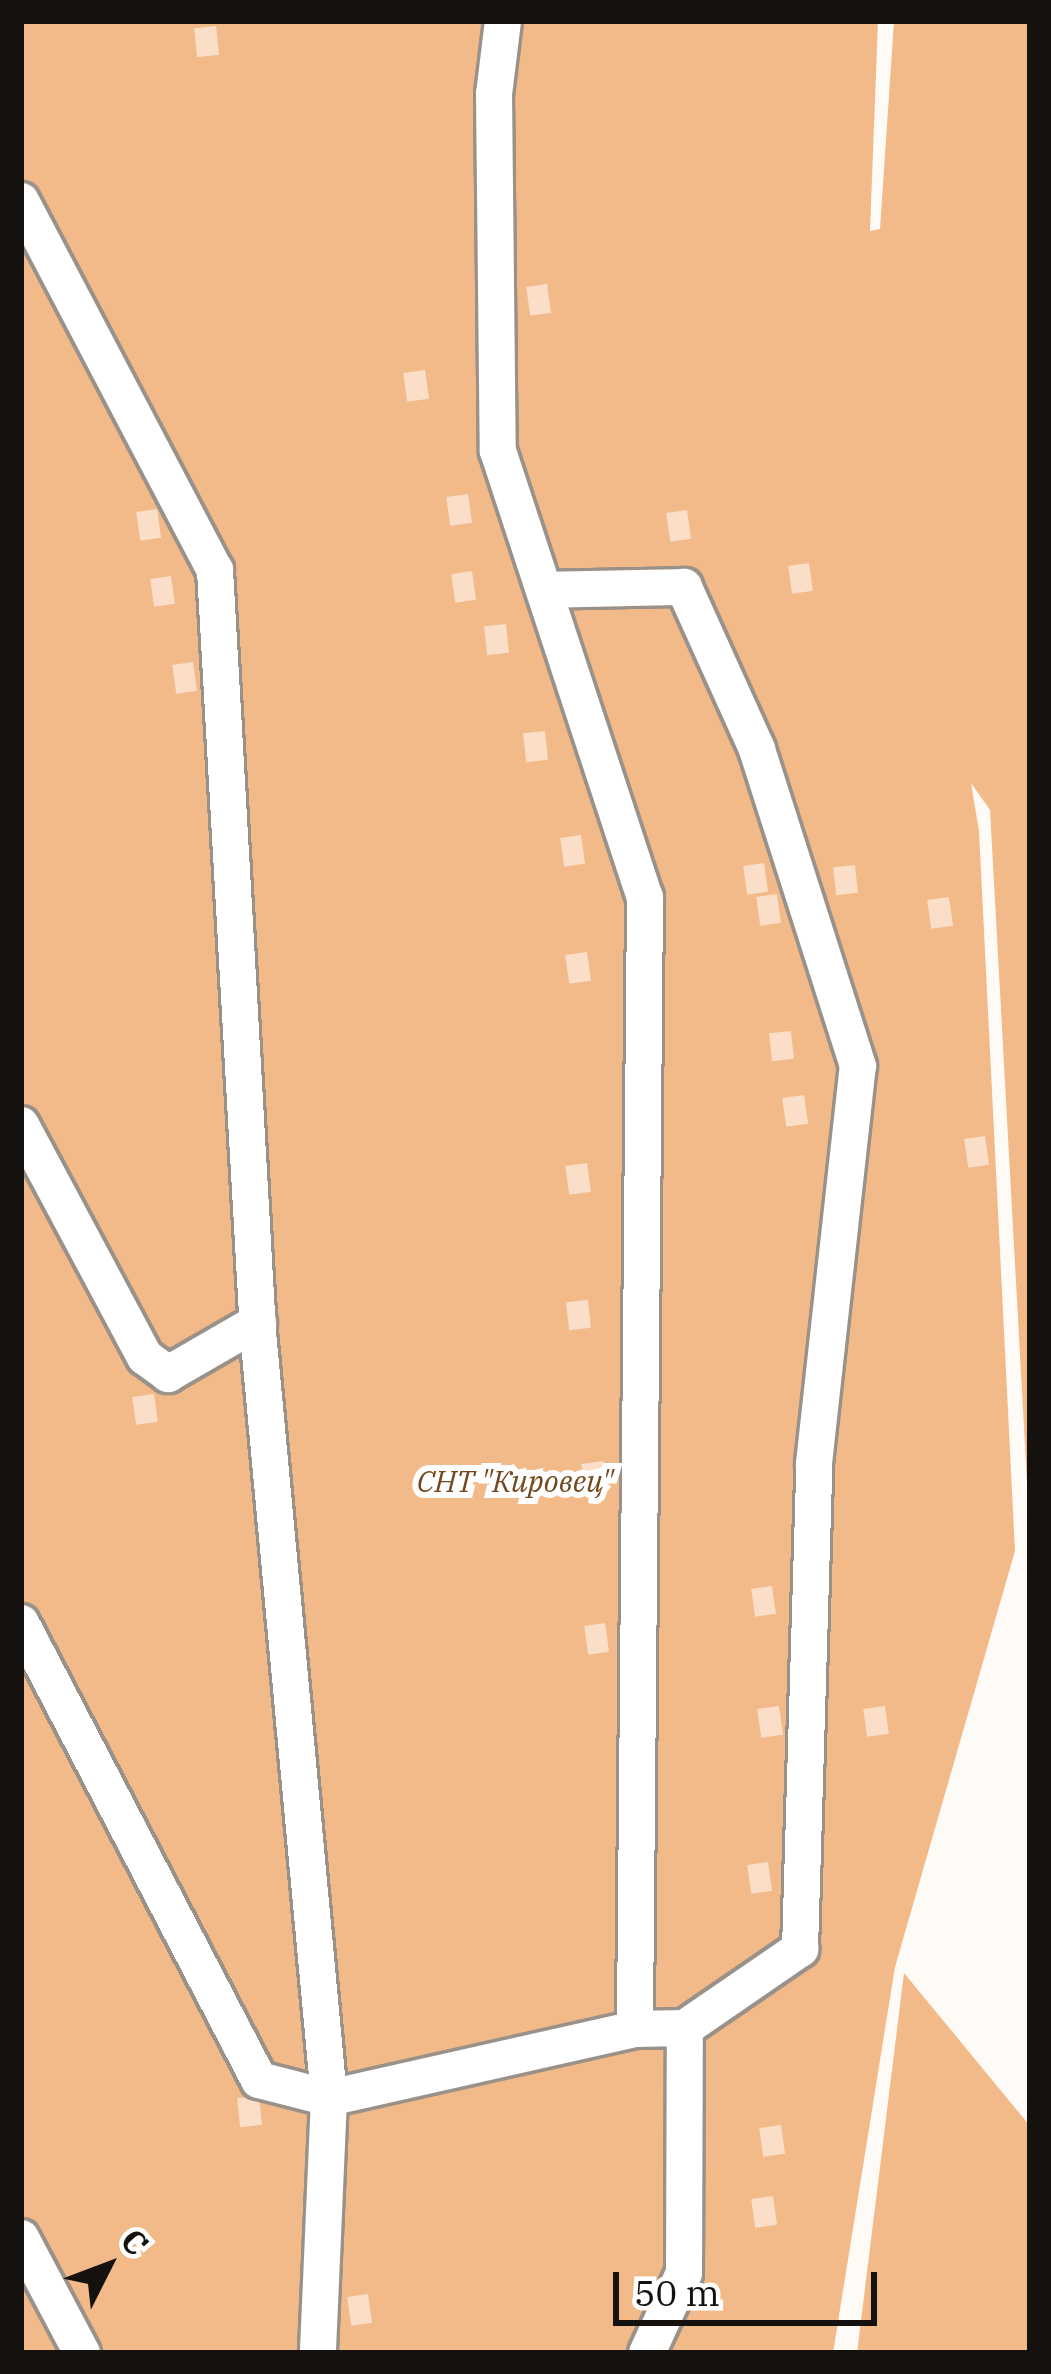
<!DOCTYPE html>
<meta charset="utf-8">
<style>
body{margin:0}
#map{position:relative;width:1051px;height:2374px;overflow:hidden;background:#fefaf6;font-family:"IBM Plex Serif",serif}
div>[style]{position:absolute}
.green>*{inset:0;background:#f3ba89}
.building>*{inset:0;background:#fadec7;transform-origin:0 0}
.roads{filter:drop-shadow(3px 0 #9a9189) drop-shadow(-3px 0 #9a9189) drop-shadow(0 3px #9a9189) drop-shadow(0 -3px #9a9189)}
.minor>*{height:36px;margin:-18px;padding:0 18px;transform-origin:18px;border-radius:18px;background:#fff}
span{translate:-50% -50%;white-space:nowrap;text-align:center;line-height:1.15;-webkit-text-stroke:12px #fff;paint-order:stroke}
.park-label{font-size:30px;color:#74481d;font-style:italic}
.frame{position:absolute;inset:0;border:24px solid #14110e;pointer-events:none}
.north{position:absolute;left:48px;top:2206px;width:120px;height:120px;-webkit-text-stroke:9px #fff;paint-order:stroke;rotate:48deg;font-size:33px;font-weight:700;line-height:48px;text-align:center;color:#14110e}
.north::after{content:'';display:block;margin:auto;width:42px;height:54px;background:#14110e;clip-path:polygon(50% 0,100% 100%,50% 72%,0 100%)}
.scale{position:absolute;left:613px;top:2272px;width:264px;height:54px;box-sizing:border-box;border:6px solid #14110e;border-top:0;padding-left:15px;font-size:36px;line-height:42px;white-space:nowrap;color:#14110e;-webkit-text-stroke:9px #fff;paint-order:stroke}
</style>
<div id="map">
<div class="green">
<div style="clip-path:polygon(21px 21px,878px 21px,870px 231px,880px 229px,894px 21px,1030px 21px,1030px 1537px,990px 810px,971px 783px,979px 831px,1015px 1551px,895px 1967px,833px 2353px,21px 2353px)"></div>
<div style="clip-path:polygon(904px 1973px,1030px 2126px,1030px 2353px,857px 2353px)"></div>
</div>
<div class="building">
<div style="left:216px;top:26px;width:29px;height:22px;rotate:84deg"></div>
<div style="left:547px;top:284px;width:29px;height:21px;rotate:82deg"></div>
<div style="left:425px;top:370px;width:29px;height:22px;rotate:82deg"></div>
<div style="left:468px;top:494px;width:29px;height:22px;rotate:82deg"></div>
<div style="left:157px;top:509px;width:29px;height:21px;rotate:82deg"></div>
<div style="left:687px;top:510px;width:29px;height:21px;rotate:82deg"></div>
<div style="left:809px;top:563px;width:28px;height:21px;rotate:82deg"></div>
<div style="left:472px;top:571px;width:29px;height:21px;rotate:82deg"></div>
<div style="left:171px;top:576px;width:28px;height:21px;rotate:82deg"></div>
<div style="left:506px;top:624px;width:29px;height:22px;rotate:84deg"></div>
<div style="left:193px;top:662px;width:29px;height:21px;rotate:82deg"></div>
<div style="left:545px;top:731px;width:29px;height:22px;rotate:84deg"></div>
<div style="left:581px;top:835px;width:29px;height:21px;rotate:82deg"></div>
<div style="left:764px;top:863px;width:29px;height:21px;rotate:82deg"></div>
<div style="left:855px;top:865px;width:28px;height:22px;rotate:84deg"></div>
<div style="left:777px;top:894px;width:29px;height:21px;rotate:82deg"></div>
<div style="left:949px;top:897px;width:29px;height:22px;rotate:82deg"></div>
<div style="left:587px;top:952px;width:29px;height:22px;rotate:82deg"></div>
<div style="left:791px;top:1031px;width:28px;height:22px;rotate:84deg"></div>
<div style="left:804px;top:1095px;width:29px;height:22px;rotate:82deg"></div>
<div style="left:985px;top:1136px;width:29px;height:21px;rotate:82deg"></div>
<div style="left:587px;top:1163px;width:29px;height:22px;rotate:82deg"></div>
<div style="left:588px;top:1300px;width:28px;height:22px;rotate:84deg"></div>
<div style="left:154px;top:1394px;width:28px;height:22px;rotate:82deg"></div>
<div style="left:603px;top:1461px;width:29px;height:22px;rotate:82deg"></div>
<div style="left:772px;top:1586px;width:28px;height:21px;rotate:82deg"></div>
<div style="left:605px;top:1623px;width:29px;height:21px;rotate:82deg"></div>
<div style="left:779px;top:1706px;width:29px;height:22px;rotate:82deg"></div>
<div style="left:885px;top:1706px;width:28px;height:22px;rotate:82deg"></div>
<div style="left:768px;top:1862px;width:29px;height:21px;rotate:82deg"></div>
<div style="left:259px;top:2096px;width:29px;height:22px;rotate:84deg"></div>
<div style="left:781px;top:2125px;width:29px;height:22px;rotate:82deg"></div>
<div style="left:773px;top:2196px;width:29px;height:22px;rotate:82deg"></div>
<div style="left:368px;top:2294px;width:29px;height:21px;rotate:82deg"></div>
</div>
<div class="roads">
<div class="minor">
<div style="left:503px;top:21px;width:74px;rotate:97deg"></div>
<div style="left:494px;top:94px;width:357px;rotate:89.4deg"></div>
<div style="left:498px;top:451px;width:470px;rotate:71.8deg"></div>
<div style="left:645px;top:897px;width:1132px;rotate:90.51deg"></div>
<div style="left:21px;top:201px;width:417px;rotate:62.3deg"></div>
<div style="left:215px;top:570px;width:763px;rotate:86.77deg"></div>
<div style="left:258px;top:1332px;width:769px;rotate:84.7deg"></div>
<div style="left:329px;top:2098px;width:314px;rotate:-12.7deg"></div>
<div style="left:635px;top:2029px;width:50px;rotate:-1.1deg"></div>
<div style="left:685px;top:2028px;width:140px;rotate:-34.5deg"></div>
<div style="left:800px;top:1949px;width:486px;rotate:-88.3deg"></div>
<div style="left:814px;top:1463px;width:399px;rotate:-83.7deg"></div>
<div style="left:858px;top:1066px;width:333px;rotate:-107.7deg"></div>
<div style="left:757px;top:749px;width:178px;rotate:-114.3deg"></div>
<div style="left:684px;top:587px;width:140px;rotate:178.8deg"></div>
<div style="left:21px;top:1125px;width:263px;rotate:61.9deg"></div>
<div style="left:145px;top:1357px;width:29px;rotate:36deg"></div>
<div style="left:168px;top:1374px;width:104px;rotate:-30deg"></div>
<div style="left:21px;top:1623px;width:515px;rotate:62.49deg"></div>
<div style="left:259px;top:2080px;width:72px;rotate:14.4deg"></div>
<div style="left:329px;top:2098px;width:255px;rotate:92.5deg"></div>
<div style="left:21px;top:2238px;width:130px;rotate:62.1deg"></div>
<div style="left:647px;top:2353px;width:88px;rotate:-65.2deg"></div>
<div style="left:684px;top:2273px;width:245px;rotate:-89.8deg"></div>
</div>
</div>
<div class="park-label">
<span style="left:515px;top:1481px">СНТ "Кировец"</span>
</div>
<div class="frame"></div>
<div class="north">С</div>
<div class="scale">50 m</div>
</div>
